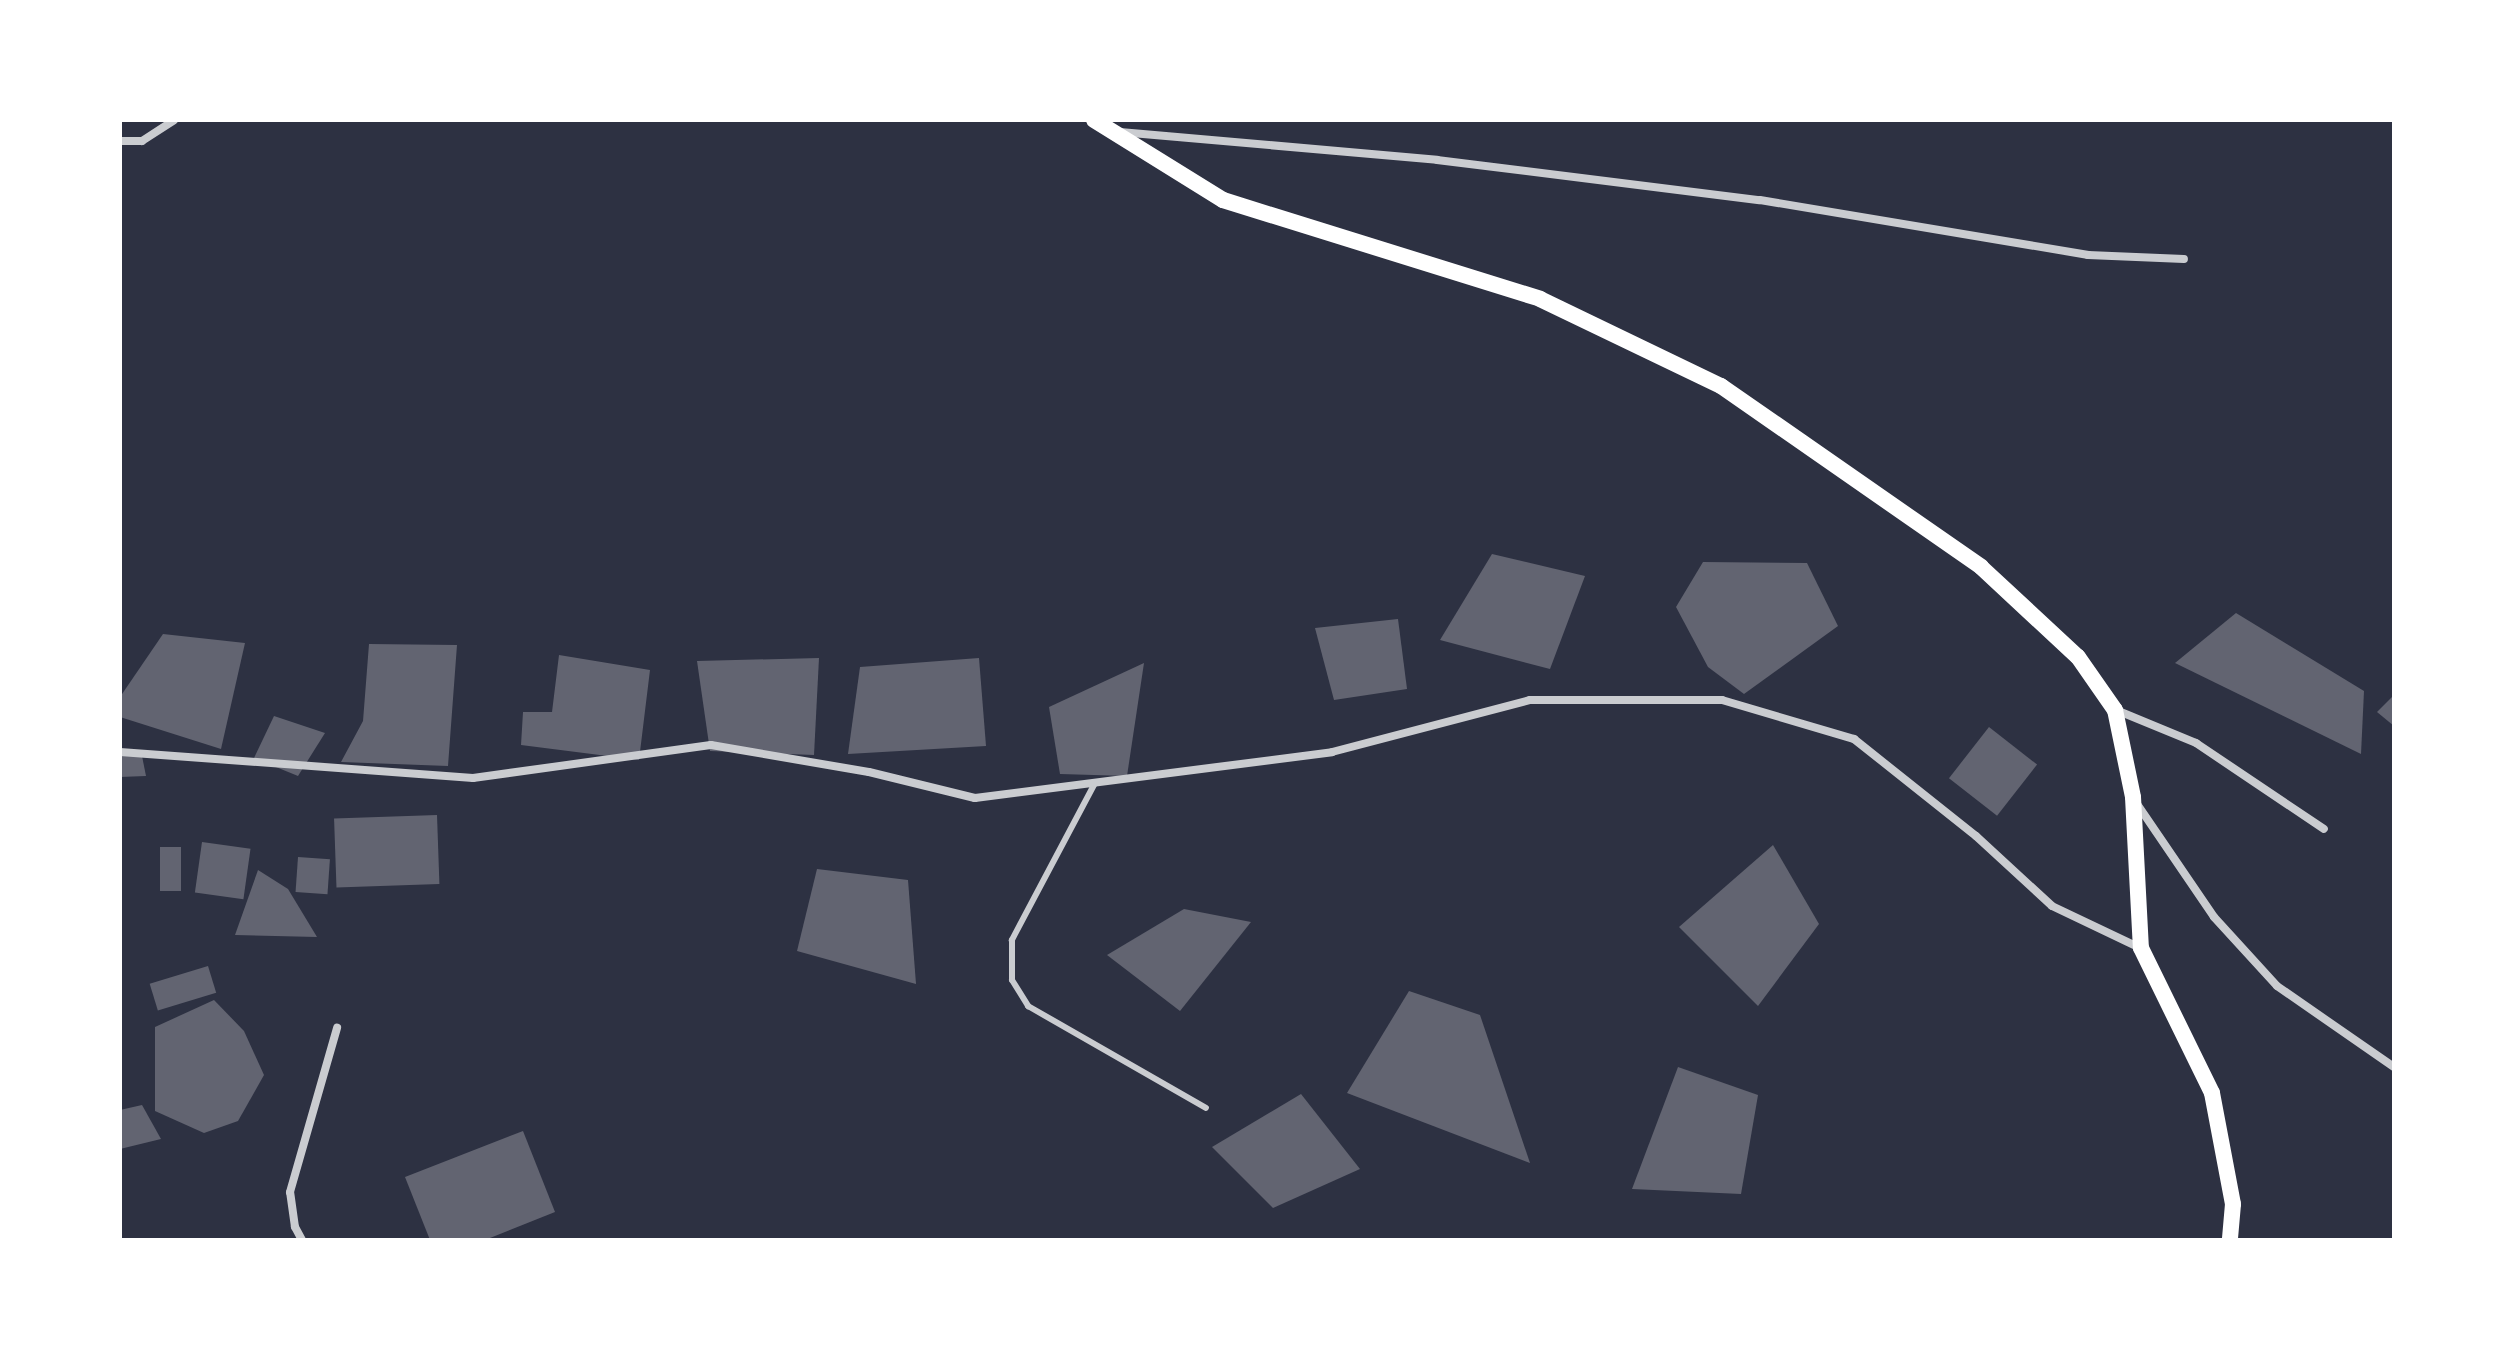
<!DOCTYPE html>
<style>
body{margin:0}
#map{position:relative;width:2514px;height:1360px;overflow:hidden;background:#2d3142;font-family:Helvetica,sans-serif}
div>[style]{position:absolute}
.building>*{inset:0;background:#626471;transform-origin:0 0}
.service>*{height:6px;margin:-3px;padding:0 3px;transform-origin:3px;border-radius:3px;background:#caccd0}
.minor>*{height:8px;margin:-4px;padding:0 4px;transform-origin:4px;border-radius:4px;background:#caccd0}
.secondary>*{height:16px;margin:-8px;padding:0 8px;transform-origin:8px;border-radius:8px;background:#fff}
span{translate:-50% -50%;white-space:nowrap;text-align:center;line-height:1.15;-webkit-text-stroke:8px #fff;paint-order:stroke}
.frame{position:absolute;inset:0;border:122px solid #fff;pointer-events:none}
</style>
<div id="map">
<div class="building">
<div style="clip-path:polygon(1492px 554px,1585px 576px,1550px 669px,1440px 640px)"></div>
<div style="clip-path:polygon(1703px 562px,1807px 563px,1838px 626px,1744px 694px,1708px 667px,1676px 607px)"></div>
<div style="clip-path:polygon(2236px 613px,2364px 691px,2361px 754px,2175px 663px)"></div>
<div style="clip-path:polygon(1398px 619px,1407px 689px,1334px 700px,1315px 628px)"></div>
<div style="clip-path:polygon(163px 634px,245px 643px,221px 749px,120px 717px,120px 697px)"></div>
<div style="clip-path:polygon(369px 644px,457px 645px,448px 766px,341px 762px,363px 721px)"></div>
<div style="clip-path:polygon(559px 655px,650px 670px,639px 760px,521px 745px,523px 712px,552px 712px)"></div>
<div style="clip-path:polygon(819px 658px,814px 755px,710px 751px,697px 661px)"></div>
<div style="clip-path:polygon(979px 658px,986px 746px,848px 754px,860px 667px)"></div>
<div style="clip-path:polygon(1144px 663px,1127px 776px,1060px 774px,1049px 707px)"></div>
<div style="clip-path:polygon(2394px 695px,2394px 726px,2377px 712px)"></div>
<div style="clip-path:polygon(274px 716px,325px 733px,298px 776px,254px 758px)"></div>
<div style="left:1989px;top:727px;width:61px;height:65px;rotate:38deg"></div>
<div style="clip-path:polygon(120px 751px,141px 751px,146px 776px,120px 777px)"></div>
<div style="left:437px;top:815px;width:69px;height:103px;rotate:88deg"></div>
<div style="left:202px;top:842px;width:49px;height:51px;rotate:8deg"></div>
<div style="clip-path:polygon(1773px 845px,1819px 924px,1758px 1006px,1679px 927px)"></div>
<div style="left:160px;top:847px;width:21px;height:44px"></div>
<div style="left:298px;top:857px;width:32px;height:35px;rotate:4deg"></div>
<div style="clip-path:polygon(817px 869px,908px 880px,916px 984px,797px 951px)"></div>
<div style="clip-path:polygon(258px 870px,288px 889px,317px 937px,235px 935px)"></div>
<div style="clip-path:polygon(1184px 909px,1251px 922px,1180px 1011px,1107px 955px)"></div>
<div style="left:208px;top:966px;width:28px;height:61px;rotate:73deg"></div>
<div style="clip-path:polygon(1409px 991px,1480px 1015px,1530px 1163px,1347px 1093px)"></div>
<div style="clip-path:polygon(214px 1000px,244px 1031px,264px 1075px,238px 1121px,204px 1133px,155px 1111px,155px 1027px)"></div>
<div style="clip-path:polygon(1678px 1067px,1758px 1095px,1741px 1194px,1632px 1189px)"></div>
<div style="clip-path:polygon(1301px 1094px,1360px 1169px,1273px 1208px,1212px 1147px)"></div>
<div style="clip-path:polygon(142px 1105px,161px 1139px,120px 1149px,120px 1110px)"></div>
<div style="clip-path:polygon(523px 1131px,555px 1212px,485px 1240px,430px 1240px,405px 1177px)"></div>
</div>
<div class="service">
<div style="left:1095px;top:783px;width:178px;rotate:117.9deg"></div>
<div style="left:1012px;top:940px;width:40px;rotate:90deg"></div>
<div style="left:1012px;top:980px;width:31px;rotate:58deg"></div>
<div style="left:1028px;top:1006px;width:205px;rotate:29.8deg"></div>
</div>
<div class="minor">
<div style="left:1120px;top:132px;width:318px;rotate:5deg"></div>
<div style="left:1437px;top:160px;width:325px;rotate:7.1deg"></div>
<div style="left:1760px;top:200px;width:333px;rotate:9.5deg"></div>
<div style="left:2088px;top:255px;width:96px;rotate:2.4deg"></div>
<div style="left:120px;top:141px;width:22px"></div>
<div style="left:142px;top:141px;width:38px;rotate:-33deg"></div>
<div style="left:2116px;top:710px;width:87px;rotate:22.4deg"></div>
<div style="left:2196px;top:743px;width:154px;rotate:33.9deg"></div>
<div style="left:120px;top:752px;width:354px;rotate:4.2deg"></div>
<div style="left:473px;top:778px;width:240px;rotate:-7.9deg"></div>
<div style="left:711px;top:745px;width:160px;rotate:9.7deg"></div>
<div style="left:869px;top:772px;width:109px;rotate:13.8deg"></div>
<div style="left:975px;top:798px;width:360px;rotate:-7.3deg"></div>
<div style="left:1332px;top:752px;width:205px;rotate:-14.7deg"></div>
<div style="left:1530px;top:700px;width:192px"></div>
<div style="left:1722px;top:700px;width:138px;rotate:16.5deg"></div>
<div style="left:1854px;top:739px;width:156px;rotate:38.5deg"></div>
<div style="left:1976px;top:836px;width:103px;rotate:42.6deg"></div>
<div style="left:2052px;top:906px;width:98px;rotate:25.5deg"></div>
<div style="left:2135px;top:801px;width:140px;rotate:55.7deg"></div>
<div style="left:2214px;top:917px;width:93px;rotate:47.6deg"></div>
<div style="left:2277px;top:986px;width:142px;rotate:34.7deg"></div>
<div style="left:302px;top:1240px;width:15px;rotate:-118deg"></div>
<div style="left:295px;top:1227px;width:35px;rotate:-98deg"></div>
<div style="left:290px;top:1192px;width:171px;rotate:-74deg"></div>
</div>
<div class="secondary">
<div style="left:1094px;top:120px;width:152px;rotate:31.8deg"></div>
<div style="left:1223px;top:200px;width:332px;rotate:17.3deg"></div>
<div style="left:1540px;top:299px;width:201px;rotate:25.7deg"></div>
<div style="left:1721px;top:386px;width:317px;rotate:34.8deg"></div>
<div style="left:1981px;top:567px;width:132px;rotate:42.9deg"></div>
<div style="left:2078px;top:657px;width:65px;rotate:55.1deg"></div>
<div style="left:2115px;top:710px;width:89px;rotate:78.3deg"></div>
<div style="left:2133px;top:797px;width:151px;rotate:87deg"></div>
<div style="left:2141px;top:948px;width:161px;rotate:63.9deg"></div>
<div style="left:2212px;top:1093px;width:113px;rotate:79.3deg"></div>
<div style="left:2233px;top:1204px;width:36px;rotate:95deg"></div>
</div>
<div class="frame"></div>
</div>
